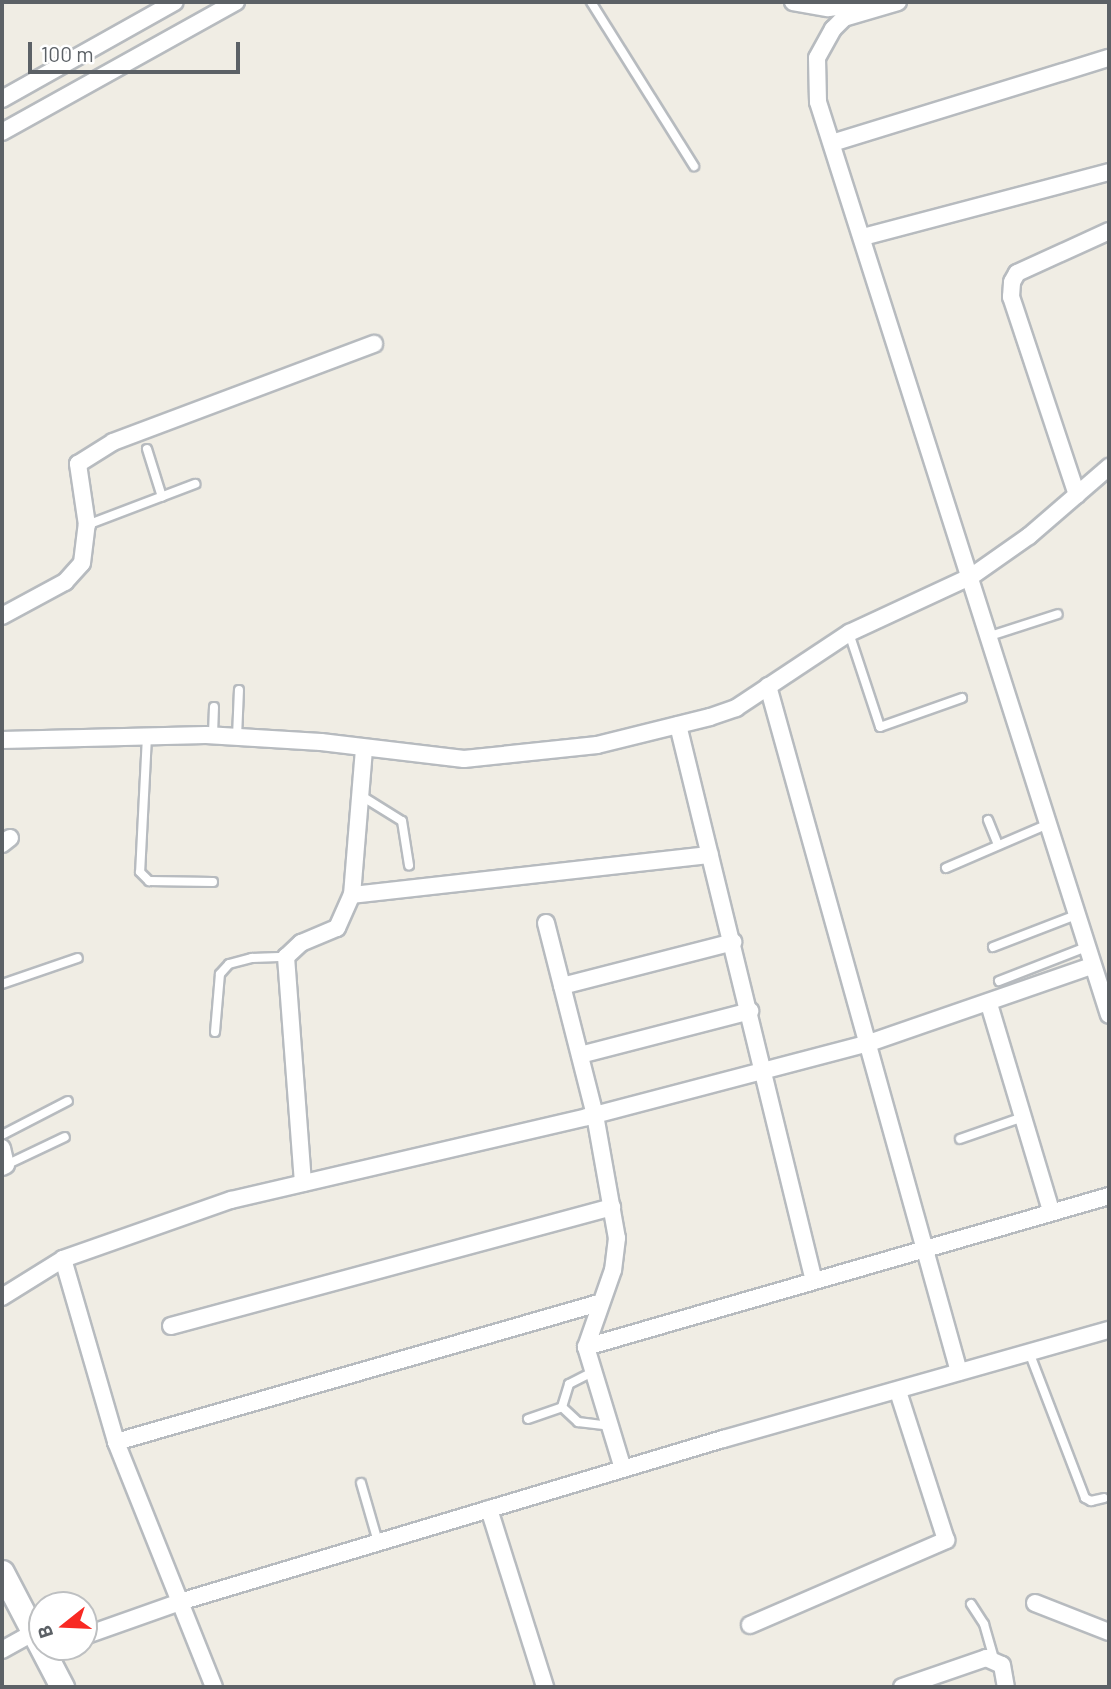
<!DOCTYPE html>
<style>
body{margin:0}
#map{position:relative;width:1111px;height:1689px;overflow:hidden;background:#f0ede4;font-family:Barlow,sans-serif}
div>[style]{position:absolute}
.roads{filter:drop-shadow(2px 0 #b7bbbf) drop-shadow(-2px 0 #b7bbbf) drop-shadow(0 2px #b7bbbf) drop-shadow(0 -2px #b7bbbf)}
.lane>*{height:8px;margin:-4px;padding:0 4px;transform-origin:4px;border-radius:4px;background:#fff}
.street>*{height:16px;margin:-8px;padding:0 8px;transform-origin:8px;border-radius:8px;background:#fff}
.secondary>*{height:23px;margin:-11.5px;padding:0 11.5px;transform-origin:11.5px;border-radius:11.5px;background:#fff}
span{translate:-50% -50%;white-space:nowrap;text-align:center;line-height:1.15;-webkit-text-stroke:5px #fff;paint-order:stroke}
.frame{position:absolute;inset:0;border:4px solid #5c6166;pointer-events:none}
.north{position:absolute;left:28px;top:1591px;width:70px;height:70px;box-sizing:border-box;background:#fff;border:2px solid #bec0c2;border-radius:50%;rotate:252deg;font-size:19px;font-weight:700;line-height:28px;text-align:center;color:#5c6166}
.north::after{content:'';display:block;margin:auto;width:24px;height:32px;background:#f82923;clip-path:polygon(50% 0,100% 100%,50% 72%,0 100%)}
.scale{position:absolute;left:28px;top:42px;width:212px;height:32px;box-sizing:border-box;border:4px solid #5c6166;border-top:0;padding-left:9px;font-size:21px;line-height:24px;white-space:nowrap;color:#5c6166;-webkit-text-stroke:5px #fff;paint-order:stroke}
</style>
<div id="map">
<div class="roads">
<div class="lane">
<div style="left:591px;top:2px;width:194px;rotate:57.9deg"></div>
<div style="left:147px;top:449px;width:50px;rotate:72.6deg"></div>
<div style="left:87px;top:525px;width:116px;rotate:-20.8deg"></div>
<div style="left:849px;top:633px;width:99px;rotate:71.7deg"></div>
<div style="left:880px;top:727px;width:87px;rotate:-19.5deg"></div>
<div style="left:990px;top:636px;width:71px;rotate:-17.9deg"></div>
<div style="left:213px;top:735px;width:28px;rotate:-88deg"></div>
<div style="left:147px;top:736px;width:136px;rotate:92.9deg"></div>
<div style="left:140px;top:872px;width:13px;rotate:45deg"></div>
<div style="left:149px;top:881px;width:64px;rotate:0.9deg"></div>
<div style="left:237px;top:737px;width:47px;rotate:-87.6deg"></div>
<div style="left:360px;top:795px;width:49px;rotate:31.8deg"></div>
<div style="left:402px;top:821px;width:45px;rotate:81deg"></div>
<div style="left:988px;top:820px;width:27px;rotate:68deg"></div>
<div style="left:946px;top:868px;width:111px;rotate:-23.3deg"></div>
<div style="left:993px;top:947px;width:89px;rotate:-21.1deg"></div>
<div style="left:999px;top:981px;width:93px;rotate:-21.3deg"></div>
<div style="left:2px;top:984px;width:80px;rotate:-18.9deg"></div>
<div style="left:215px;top:1032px;width:58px;rotate:-85.1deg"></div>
<div style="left:220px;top:974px;width:13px;rotate:-48deg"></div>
<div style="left:229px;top:964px;width:24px;rotate:-15deg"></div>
<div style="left:252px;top:958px;width:34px;rotate:-2deg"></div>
<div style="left:2px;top:1135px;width:74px;rotate:-27.3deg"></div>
<div style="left:960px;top:1139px;width:67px;rotate:-19.2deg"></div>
<div style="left:6px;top:1165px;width:65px;rotate:-25.4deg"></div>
<div style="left:1029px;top:1352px;width:156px;rotate:69deg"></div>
<div style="left:1085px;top:1498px;width:7px;rotate:27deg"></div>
<div style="left:1091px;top:1501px;width:13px;rotate:-13deg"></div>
<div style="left:562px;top:1407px;width:22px;rotate:43deg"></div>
<div style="left:578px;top:1422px;width:32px;rotate:7deg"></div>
<div style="left:528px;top:1419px;width:36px;rotate:-19deg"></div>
<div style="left:562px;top:1407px;width:24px;rotate:-73deg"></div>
<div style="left:569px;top:1384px;width:27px;rotate:-27deg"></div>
<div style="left:361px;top:1483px;width:61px;rotate:73.9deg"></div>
<div style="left:971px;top:1604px;width:24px;rotate:57deg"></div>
<div style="left:984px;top:1624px;width:35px;rotate:74deg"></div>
</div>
<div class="street">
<div style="left:793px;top:2px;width:36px;rotate:10deg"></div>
<div style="left:828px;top:8px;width:36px;rotate:-6deg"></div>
<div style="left:898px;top:2px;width:56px;rotate:163.5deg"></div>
<div style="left:844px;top:18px;width:16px;rotate:135deg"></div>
<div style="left:833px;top:29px;width:33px;rotate:119deg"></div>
<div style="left:817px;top:58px;width:44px;rotate:88.7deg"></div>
<div style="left:818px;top:102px;width:958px;rotate:72.32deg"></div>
<div style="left:2px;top:99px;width:198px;rotate:-29.3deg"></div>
<div style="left:2px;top:132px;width:268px;rotate:-29.1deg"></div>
<div style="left:832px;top:143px;width:290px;rotate:-17.1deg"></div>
<div style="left:863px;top:237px;width:254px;rotate:-14.8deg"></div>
<div style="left:1077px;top:495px;width:209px;rotate:-108.4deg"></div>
<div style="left:1011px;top:297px;width:15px;rotate:-86deg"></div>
<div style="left:1012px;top:282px;width:10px;rotate:-61deg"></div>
<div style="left:1017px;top:273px;width:101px;rotate:-24.5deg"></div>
<div style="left:2px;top:616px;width:72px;rotate:-28.4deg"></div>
<div style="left:65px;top:582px;width:25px;rotate:-48deg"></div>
<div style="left:82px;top:563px;width:38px;rotate:-83deg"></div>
<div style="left:87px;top:525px;width:62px;rotate:-98.4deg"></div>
<div style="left:78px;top:464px;width:41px;rotate:-32.2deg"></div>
<div style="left:113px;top:442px;width:279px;rotate:-20.6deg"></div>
<div style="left:768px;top:686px;width:712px;rotate:74.44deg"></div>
<div style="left:678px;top:725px;width:572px;rotate:76.26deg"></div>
<div style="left:2px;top:740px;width:204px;rotate:-1.4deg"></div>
<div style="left:206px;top:735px;width:115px;rotate:3.5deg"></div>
<div style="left:321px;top:742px;width:144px;rotate:6.8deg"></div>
<div style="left:464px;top:759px;width:134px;rotate:-6deg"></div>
<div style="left:597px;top:745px;width:116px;rotate:-13.9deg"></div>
<div style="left:710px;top:717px;width:28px;rotate:-19deg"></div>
<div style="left:736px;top:708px;width:136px;rotate:-33.6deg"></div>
<div style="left:849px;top:633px;width:136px;rotate:-24.9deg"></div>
<div style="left:972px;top:576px;width:70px;rotate:-35.1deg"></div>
<div style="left:1029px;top:536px;width:106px;rotate:-40.8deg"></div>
<div style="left:2px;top:844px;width:10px;rotate:-37deg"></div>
<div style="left:352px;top:895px;width:147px;rotate:-85.3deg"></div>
<div style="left:546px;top:923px;width:198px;rotate:75.7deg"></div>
<div style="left:595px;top:1115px;width:125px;rotate:79.9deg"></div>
<div style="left:617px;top:1238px;width:32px;rotate:97deg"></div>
<div style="left:613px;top:1270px;width:82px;rotate:109.3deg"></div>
<div style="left:586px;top:1347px;width:127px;rotate:73.1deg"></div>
<div style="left:562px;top:986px;width:177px;rotate:-14.4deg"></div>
<div style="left:989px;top:1004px;width:216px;rotate:73.3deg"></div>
<div style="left:580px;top:1055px;width:176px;rotate:-14.5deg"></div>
<div style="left:2px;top:1148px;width:17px;rotate:77deg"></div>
<div style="left:6px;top:1165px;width:4px;rotate:153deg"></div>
<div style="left:303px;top:1183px;width:227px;rotate:-94.3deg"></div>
<div style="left:286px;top:957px;width:21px;rotate:-43deg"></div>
<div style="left:301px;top:943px;width:39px;rotate:-23deg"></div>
<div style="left:337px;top:928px;width:36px;rotate:-66deg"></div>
<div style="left:352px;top:895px;width:360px;rotate:-6.4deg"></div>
<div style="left:63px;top:1259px;width:191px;rotate:73.8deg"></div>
<div style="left:116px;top:1442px;width:264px;rotate:68.2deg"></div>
<div style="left:2px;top:1297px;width:72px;rotate:-31.9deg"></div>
<div style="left:63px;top:1259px;width:178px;rotate:-19.4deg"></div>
<div style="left:231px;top:1200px;width:366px;rotate:-13.1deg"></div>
<div style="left:587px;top:1117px;width:292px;rotate:-14.7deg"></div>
<div style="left:869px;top:1043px;width:235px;rotate:-19.1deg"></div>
<div style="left:171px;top:1326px;width:457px;rotate:-15.1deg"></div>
<div style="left:586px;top:1347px;width:544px;rotate:-16.1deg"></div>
<div style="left:116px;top:1442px;width:503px;rotate:-16.06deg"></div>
<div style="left:489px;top:1509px;width:187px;rotate:72.5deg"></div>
<div style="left:1035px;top:1603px;width:79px;rotate:21.4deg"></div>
<div style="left:750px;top:1625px;width:214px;rotate:-23.4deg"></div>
<div style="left:946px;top:1540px;width:157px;rotate:-107.9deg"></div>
<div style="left:84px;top:1636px;width:105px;rotate:-19.5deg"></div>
<div style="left:183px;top:1601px;width:564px;rotate:-16.7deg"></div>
<div style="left:723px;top:1439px;width:401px;rotate:-15.8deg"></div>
<div style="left:2px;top:1650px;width:35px;rotate:-29deg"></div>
<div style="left:902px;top:1687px;width:89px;rotate:-19deg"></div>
<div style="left:986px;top:1658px;width:17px;rotate:24deg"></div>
<div style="left:1002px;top:1665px;width:22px;rotate:80deg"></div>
</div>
<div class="secondary">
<div style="left:2px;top:1572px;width:130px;rotate:62.4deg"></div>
</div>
</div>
<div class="frame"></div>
<div class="north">B</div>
<div class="scale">100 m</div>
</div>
